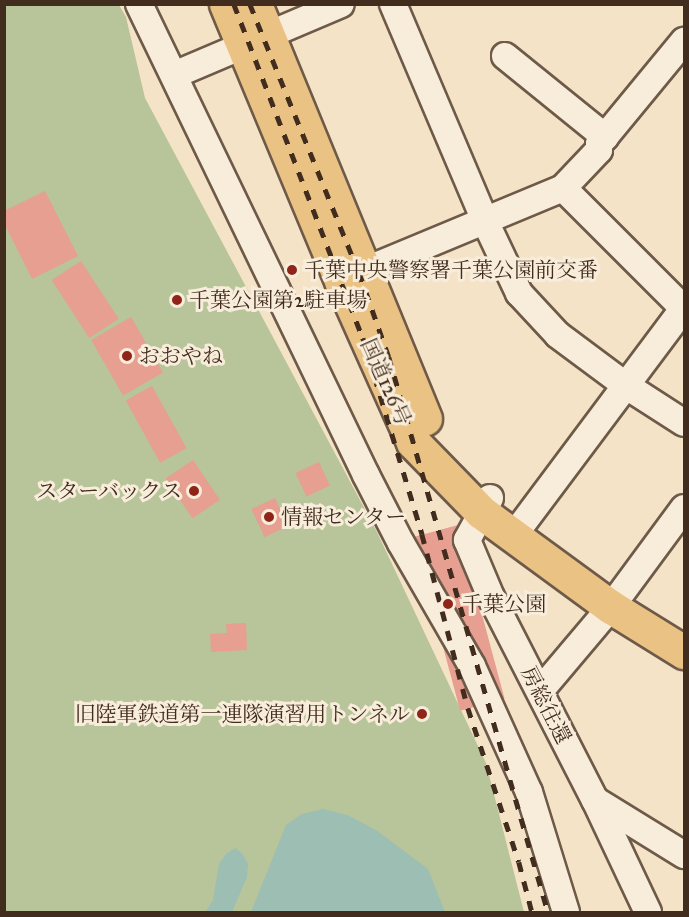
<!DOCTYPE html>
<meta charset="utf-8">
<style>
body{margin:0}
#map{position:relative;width:689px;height:917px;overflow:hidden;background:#f5e3c8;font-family:"IM FELL Great Primer","Noto Serif JP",serif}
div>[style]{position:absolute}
.green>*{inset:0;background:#b8c499}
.water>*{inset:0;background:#9cbeb3}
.building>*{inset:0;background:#e69f91;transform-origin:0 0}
.roads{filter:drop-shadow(2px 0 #6e5a48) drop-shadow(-2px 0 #6e5a48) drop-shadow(0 2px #6e5a48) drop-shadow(0 -2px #6e5a48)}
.minor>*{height:26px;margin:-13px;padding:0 13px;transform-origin:13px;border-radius:13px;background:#f8eddb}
.highway>*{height:33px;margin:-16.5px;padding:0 16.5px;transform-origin:16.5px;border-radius:16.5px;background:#eac284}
.rail>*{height:4.5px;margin-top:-2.25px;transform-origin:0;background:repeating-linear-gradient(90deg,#412c1e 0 10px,transparent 0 20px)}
.dots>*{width:16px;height:16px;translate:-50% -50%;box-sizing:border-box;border:3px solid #f8eddb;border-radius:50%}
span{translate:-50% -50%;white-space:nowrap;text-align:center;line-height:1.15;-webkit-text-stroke:6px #f8eddb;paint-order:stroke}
.poi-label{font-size:21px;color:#412c1e}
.left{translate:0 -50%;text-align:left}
.right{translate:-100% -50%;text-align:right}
.street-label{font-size:21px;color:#412c1e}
.frame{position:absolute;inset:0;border:6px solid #412c1e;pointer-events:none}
</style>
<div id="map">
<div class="green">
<div style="clip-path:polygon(5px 5px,119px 5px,126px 17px,145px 98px,376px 530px,486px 763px,524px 912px,5px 912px)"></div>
</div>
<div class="water">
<div style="clip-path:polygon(323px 809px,347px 815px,376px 830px,428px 869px,445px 912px,251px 912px,286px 825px,302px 814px)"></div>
<div style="clip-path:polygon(235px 848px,242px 853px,248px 864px,247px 877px,232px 912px,201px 912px,206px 911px,213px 900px,219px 864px,226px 854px)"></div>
</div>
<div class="building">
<div style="clip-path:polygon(45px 191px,78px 256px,32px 279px,4px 223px,4px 211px)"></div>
<div style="left:81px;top:261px;width:69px;height:35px;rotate:57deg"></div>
<div style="left:131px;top:317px;width:64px;height:46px;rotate:60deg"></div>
<div style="left:152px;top:386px;width:71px;height:30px;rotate:61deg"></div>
<div style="left:193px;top:460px;width:48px;height:33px;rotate:56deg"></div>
<div style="left:319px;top:462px;width:26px;height:26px;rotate:65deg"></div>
<div style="left:275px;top:498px;width:31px;height:26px;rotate:65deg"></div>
<div style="left:458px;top:525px;width:180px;height:46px;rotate:75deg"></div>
<div style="clip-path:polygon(246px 623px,247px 650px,211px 652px,210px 634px,227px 633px,226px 624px)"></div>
</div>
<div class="roads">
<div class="minor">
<div style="left:139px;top:4px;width:523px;rotate:64.27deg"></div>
<div style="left:366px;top:475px;width:76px;rotate:62.8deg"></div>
<div style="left:401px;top:543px;width:142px;rotate:60deg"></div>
<div style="left:472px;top:666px;width:138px;rotate:65.7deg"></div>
<div style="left:529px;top:792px;width:126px;rotate:72.9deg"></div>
<div style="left:393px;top:4px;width:236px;rotate:67deg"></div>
<div style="left:485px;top:221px;width:80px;rotate:64.7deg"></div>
<div style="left:519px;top:293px;width:57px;rotate:47.1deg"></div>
<div style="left:558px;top:335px;width:84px;rotate:36.7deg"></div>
<div style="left:625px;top:385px;width:70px;rotate:32.8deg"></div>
<div style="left:505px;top:56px;width:129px;rotate:39deg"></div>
<div style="left:174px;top:75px;width:181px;rotate:-23deg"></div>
<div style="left:563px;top:188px;width:171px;rotate:45deg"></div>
<div style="left:366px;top:270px;width:213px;rotate:-22.6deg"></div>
<div style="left:563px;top:188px;width:52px;rotate:-46.5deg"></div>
<div style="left:599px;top:150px;width:6px;rotate:-90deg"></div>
<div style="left:599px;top:144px;width:134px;rotate:-50.5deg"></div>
<div style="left:490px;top:498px;width:48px;rotate:118.7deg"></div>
<div style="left:467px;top:540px;width:62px;rotate:67.2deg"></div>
<div style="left:491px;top:597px;width:228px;rotate:62.9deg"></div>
<div style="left:595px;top:800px;width:124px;rotate:64.7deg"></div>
<div style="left:523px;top:523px;width:269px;rotate:-53.2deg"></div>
<div style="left:540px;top:691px;width:110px;rotate:-49.8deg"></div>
<div style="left:611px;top:607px;width:123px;rotate:-53.6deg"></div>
<div style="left:595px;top:800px;width:105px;rotate:31.7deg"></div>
</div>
<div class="highway">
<div style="left:226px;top:4px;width:302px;rotate:67.4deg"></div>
<div style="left:342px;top:283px;width:174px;rotate:65.9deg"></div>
<div style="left:413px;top:442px;width:98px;rotate:45.8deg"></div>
<div style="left:481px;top:512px;width:161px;rotate:36.2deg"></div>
<div style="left:611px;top:607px;width:86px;rotate:31.7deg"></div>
<div style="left:255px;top:4px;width:448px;rotate:67.7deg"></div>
</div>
</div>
<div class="rail">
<div style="left:234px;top:4px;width:358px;rotate:68.9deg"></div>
<div style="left:363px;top:338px;width:205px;rotate:73.2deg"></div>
<div style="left:422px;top:534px;width:180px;rotate:75.2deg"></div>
<div style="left:468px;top:708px;width:162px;rotate:71.7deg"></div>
<div style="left:519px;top:862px;width:52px;rotate:75.4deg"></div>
<div style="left:250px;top:4px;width:289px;rotate:67.9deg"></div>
<div style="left:359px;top:272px;width:90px;rotate:70.6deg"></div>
<div style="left:389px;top:357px;width:577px;rotate:74.01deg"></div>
</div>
<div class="dots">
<div style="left:292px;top:270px;background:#8f2418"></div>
<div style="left:177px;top:300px;background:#8f2418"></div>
<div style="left:127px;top:356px;background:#8f2418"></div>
<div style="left:194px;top:491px;background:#8f2418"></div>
<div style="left:269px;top:517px;background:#8f2418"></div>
<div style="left:448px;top:604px;background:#8f2418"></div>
<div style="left:422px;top:714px;background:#8f2418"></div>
</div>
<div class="poi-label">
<span class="left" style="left:304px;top:270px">千葉中央警察署千葉公園前交番</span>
<span class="left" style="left:189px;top:300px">千葉公園第2駐車場</span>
<span class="left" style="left:139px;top:356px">おおやね</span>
<span class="right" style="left:182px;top:491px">スターバックス</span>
<span class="left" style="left:281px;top:517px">情報センター</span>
<span class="left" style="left:462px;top:604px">千葉公園</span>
<span class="right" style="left:410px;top:714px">旧陸軍鉄道第一連隊演習用トンネル</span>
</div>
<div class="street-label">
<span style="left:386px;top:382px;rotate:66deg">国道126号</span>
<span style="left:546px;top:705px;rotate:63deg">房総往還</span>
</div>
<div class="frame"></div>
</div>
